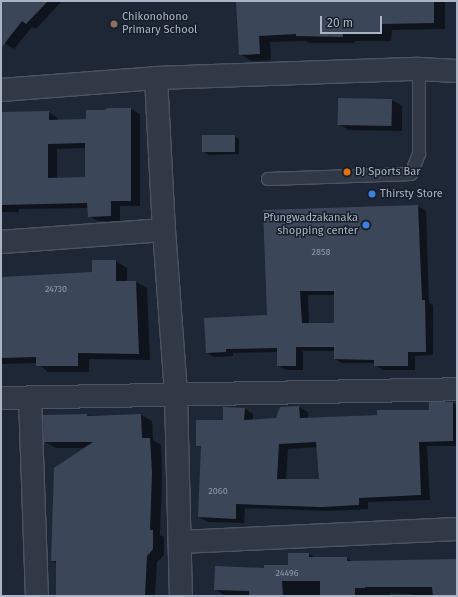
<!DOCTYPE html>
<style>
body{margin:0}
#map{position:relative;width:458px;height:597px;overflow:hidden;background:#1d2736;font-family:"Fira Sans",sans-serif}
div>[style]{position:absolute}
.shadow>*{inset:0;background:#0007}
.building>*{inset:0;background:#3b4759;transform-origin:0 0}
.roads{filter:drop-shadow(1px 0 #4c5462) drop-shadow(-1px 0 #4c5462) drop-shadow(0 1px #4c5462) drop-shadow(0 -1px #4c5462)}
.service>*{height:12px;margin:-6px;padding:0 6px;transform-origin:6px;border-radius:6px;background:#313946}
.minor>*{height:22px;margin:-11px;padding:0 11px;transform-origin:11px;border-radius:11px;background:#313946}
.dots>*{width:11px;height:11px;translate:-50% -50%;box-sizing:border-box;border:2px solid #171f2a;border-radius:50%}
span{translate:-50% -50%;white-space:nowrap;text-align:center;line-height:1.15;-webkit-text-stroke:3px #171f2a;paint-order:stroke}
.number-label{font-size:9px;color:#8e99a9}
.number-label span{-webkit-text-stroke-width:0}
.poi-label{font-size:11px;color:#aab4c4}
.left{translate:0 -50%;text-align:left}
.right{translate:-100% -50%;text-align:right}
.frame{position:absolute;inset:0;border:2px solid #aab4c4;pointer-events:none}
.scale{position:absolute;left:320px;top:16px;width:62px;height:18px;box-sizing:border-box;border:2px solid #aab4c4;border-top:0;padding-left:5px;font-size:12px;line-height:14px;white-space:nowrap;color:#aab4c4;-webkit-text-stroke:3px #171f2a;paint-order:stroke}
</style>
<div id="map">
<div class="shadow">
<div style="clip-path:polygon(5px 1px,62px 1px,36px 29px,32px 27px,14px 49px,1px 41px,1px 23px)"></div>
<div style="clip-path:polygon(238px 1px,445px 1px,445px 29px,392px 30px,391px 41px,355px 41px,355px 43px,309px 43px,306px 41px,270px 42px,271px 60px,252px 61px,240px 54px)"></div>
<div style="clip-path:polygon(392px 100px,402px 106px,402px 131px,349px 130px,339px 124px)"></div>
<div style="clip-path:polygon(evenodd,131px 109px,140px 114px,140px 206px,120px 206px,120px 221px,98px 221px,89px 216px,88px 208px,19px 209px,19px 212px,1px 212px,1px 113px,48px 112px,58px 118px,58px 121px,87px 120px,131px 109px,86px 148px,86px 178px,57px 179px,57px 149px,86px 148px)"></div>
<div style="clip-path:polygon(234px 136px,239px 139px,239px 154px,209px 155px,204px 152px)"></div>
<div style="clip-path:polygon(evenodd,418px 206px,426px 211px,429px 303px,433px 305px,433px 355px,415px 356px,415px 370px,383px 370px,375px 365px,375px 363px,342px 363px,335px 359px,335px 351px,303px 351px,303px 370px,286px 370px,278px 366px,278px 352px,233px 353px,233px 356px,214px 357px,207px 353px,268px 316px,264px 211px,418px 206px,308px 295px,335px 295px,335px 324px,309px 324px,308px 295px)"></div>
<div style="clip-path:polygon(116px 261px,127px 268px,127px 282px,136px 282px,147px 288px,150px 360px,89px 359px,89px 372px,48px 372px,37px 363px,1px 364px,1px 277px,93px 273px)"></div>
<div style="clip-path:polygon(evenodd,453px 403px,457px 405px,457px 446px,427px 446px,430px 500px,368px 502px,368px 509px,330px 511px,245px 508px,244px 523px,208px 522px,199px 517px,202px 448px,197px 445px,224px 421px,244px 408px,253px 414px,253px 420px,277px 419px,299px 407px,308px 412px,308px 418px,378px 415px,430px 411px,453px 403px,318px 447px,320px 480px,286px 480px,288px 449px,318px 447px)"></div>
<div style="clip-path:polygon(141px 415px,152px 421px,153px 440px,161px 445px,162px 479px,160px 535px,164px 537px,164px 555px,157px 562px,155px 596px,58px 596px,57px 564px,52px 561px,86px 448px,56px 448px,45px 442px,44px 416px)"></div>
<div style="clip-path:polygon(309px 554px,316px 558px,347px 558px,353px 562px,457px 560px,457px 596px,411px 596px,412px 594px,390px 593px,390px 596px,226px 596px,215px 590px,265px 569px,289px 566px)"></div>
</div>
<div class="building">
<div style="clip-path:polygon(1px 1px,48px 1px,26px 24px,22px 21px,1px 48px)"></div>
<div style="clip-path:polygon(266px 1px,434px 1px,434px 23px,380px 24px,380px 34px,343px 34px,343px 37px,296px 36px,296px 34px,259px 36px,260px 54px,239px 55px,236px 2px)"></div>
<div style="left:338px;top:98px;width:54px;height:27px;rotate:1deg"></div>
<div style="clip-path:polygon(evenodd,107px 108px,131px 108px,131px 201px,111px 201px,111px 216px,88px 217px,87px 203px,1px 205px,1px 112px,49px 111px,49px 120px,86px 119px,86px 110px,105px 110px,107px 108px,85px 143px,85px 177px,48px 178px,48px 144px,85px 143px)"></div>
<div style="left:202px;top:135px;width:33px;height:17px"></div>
<div style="clip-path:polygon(evenodd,418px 205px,422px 300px,425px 300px,426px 352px,408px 352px,408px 366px,374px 366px,374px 360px,334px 359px,334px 347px,296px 347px,296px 366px,277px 366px,277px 348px,226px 349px,226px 352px,206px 353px,204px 318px,267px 315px,263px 210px,418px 205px,300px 291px,334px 291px,334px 323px,302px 323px,300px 291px)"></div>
<div style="clip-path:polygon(92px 260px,116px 260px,116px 281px,136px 281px,139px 354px,78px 353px,78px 366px,36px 366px,36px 357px,1px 358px,1px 277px,92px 272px)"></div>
<div style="clip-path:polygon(evenodd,429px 402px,453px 402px,453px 441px,419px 442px,421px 495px,359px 498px,359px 505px,321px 507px,236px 504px,236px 519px,198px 517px,201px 446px,196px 446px,196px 420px,223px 420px,223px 407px,245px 408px,244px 420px,276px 418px,280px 407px,299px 406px,300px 418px,377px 415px,377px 410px,429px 410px,429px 402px,316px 442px,319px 479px,277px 479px,279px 444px,316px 442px)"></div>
<div style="clip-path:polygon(87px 414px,87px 416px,141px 414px,142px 438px,150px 438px,152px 473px,150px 530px,153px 530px,153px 549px,147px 556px,145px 596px,56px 596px,56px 561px,51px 561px,54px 468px,93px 442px,44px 442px,43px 415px)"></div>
<div style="clip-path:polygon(288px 553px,309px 553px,309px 557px,347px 557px,347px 561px,457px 559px,457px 596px,433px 596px,432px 587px,365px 587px,365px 588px,355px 588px,355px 596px,320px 596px,320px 581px,282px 581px,283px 596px,249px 596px,249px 591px,214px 590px,215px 566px,264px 568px,264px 565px,288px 565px)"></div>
</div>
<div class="roads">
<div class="service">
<div style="left:268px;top:179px;width:143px;rotate:-2deg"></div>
<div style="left:411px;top:174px;width:22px;rotate:-68deg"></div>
<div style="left:419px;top:154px;width:85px;rotate:-90deg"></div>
</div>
<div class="minor">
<div style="left:156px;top:78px;width:152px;rotate:87deg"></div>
<div style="left:164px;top:230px;width:165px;rotate:85.8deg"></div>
<div style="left:176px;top:395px;width:201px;rotate:88.6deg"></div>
<div style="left:1px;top:90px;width:155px;rotate:-4.4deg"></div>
<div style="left:156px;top:78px;width:263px;rotate:-2deg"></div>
<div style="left:419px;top:69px;width:38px;rotate:3deg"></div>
<div style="left:1px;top:242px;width:163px;rotate:-4.2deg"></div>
<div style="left:1px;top:398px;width:456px;rotate:-1.1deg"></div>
<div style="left:30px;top:398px;width:198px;rotate:88deg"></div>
<div style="left:181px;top:542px;width:276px;rotate:-2.7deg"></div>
</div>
</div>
<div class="dots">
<div style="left:114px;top:24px;background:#8d6e63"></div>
<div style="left:347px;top:172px;background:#e8710a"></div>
<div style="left:372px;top:194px;background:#3f7fe0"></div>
<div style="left:366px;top:225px;background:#3f7fe0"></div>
</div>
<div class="number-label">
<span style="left:321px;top:252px">2858</span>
<span style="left:56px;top:289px">24730</span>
<span style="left:218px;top:491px">2060</span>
<span style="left:287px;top:573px">24496</span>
</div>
<div class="poi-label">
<span class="left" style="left:122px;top:24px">Chikonohono<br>Primary School</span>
<span class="left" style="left:355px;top:172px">DJ Sports Bar</span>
<span class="left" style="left:380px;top:194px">Thirsty Store</span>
<span class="right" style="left:358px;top:225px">Pfungwadzakanaka<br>shopping center</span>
</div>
<div class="frame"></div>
<div class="scale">20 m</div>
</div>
